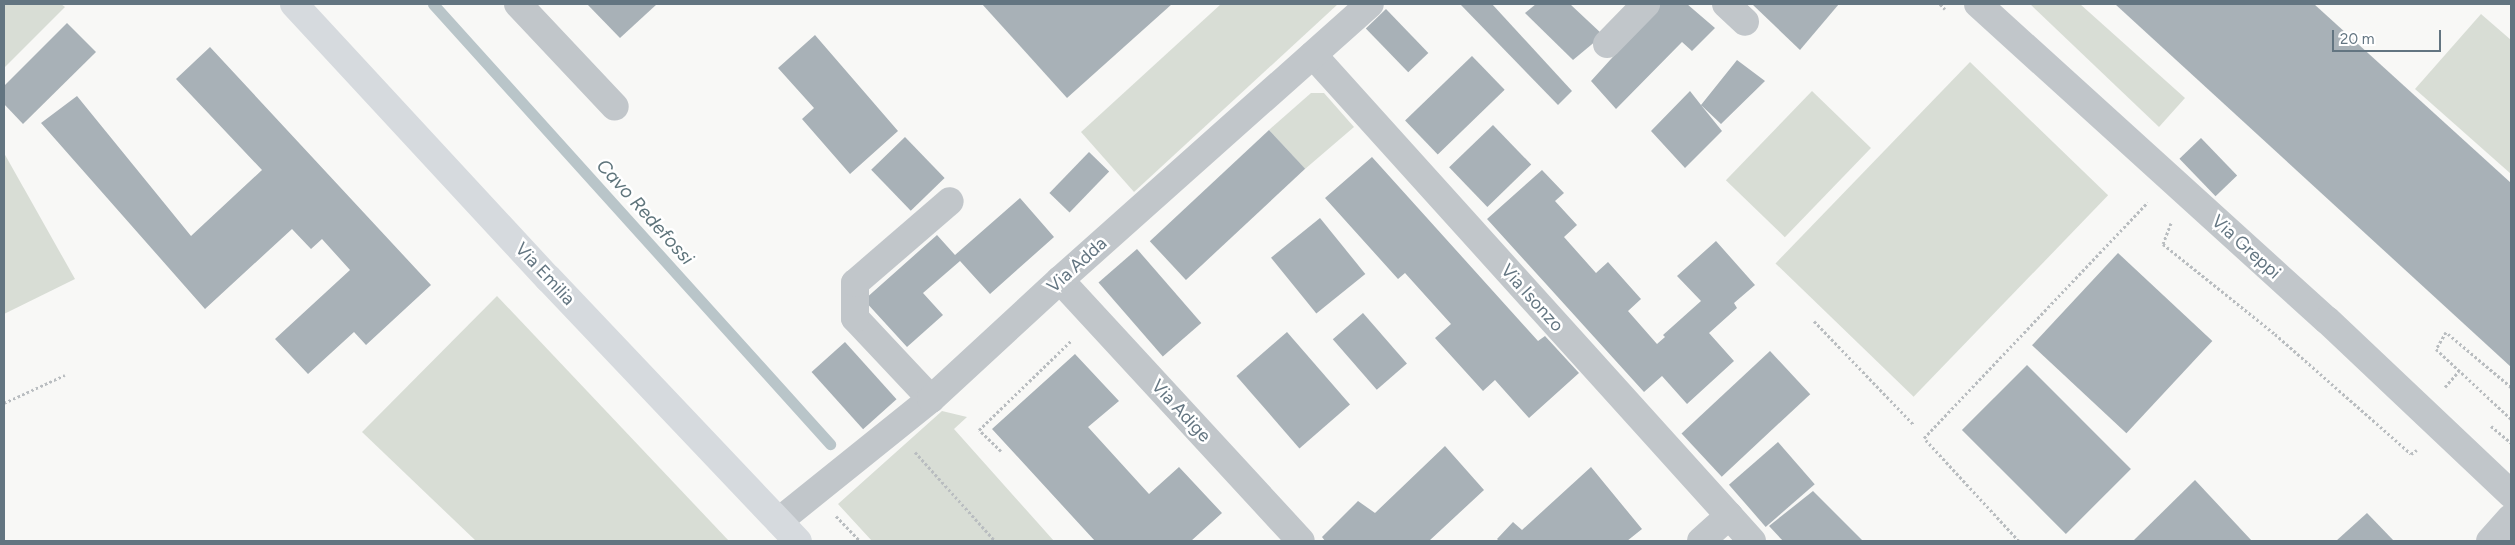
<!DOCTYPE html>
<style>
body{margin:0}
#map{position:relative;width:2515px;height:545px;overflow:hidden;background:#f8f8f6;font-family:Figtree,sans-serif}
div>[style]{position:absolute}
.green>*{inset:0;background:#d8ddd5;transform-origin:0 0}
.stream>*{height:11px;margin:-5.5px;padding:0 5.5px;transform-origin:5.5px;border-radius:5.5px;background:#b9c5c9}
.building>*{inset:0;background:#a8b1b7;transform-origin:0 0}
.path>*{height:3px;margin-top:-1.5px;transform-origin:0;background:repeating-linear-gradient(90deg,#b9bdc0 0 2.5px,transparent 0 5px)}
.pedestrian>*{height:28px;margin:-14px;padding:0 14px;transform-origin:14px;border-radius:14px;background:#c1c6ca}
.minor>*{height:28px;margin:-14px;padding:0 14px;transform-origin:14px;border-radius:14px;background:#c1c6ca}
.primary>*{height:28px;margin:-14px;padding:0 14px;transform-origin:14px;border-radius:14px;background:#d6dade}
span{translate:-50% -50%;white-space:nowrap;text-align:center;line-height:1.15;-webkit-text-stroke:5px #fff;paint-order:stroke}
.street-label{font-size:18px;color:#637581}
.water-label{font-size:19px;color:#5e747b;font-style:italic}
.frame{position:absolute;inset:0;border:5px solid #637581;pointer-events:none}
.scale{position:absolute;left:2332px;top:30px;width:109px;height:22px;box-sizing:border-box;border:2px solid #637581;border-top:0;padding-left:6px;font-size:15px;line-height:18px;white-space:nowrap;color:#637581;-webkit-text-stroke:4px #fff;paint-order:stroke}
</style>
<div id="map">
<div class="green">
<div style="clip-path:polygon(4px 4px,61px 4px,65px 7px,4px 68px)"></div>
<div style="clip-path:polygon(1221px 4px,1338px 4px,1134px 192px,1081px 132px)"></div>
<div style="clip-path:polygon(2030px 4px,2080px 4px,2185px 98px,2159px 127px)"></div>
<div style="clip-path:polygon(2481px 14px,2511px 40px,2511px 174px,2415px 89px)"></div>
<div style="left:1970px;top:62px;width:192px;height:280px;rotate:44deg"></div>
<div style="left:1812px;top:91px;width:82px;height:124px;rotate:44deg"></div>
<div style="clip-path:polygon(1311px 93px,1324px 93px,1354px 127px,1305px 169px,1269px 130px)"></div>
<div style="clip-path:polygon(4px 153px,75px 279px,4px 314px)"></div>
<div style="clip-path:polygon(497px 296px,729px 541px,476px 541px,362px 432px)"></div>
<div style="clip-path:polygon(942px 411px,967px 417px,954px 429px,1054px 541px,872px 541px,838px 504px)"></div>
</div>
<div class="stream">
<div style="left:433px;top:4px;width:593px;rotate:47.94deg"></div>
</div>
<div class="building">
<div style="clip-path:polygon(587px 4px,657px 4px,620px 38px)"></div>
<div style="clip-path:polygon(982px 4px,1172px 4px,1067px 98px)"></div>
<div style="clip-path:polygon(1460px 4px,1492px 4px,1572px 91px,1558px 105px)"></div>
<div style="clip-path:polygon(1536px 4px,1570px 4px,1603px 35px,1573px 60px,1525px 13px)"></div>
<div style="clip-path:polygon(1661px 4px,1687px 4px,1715px 28px,1692px 51px,1682px 42px,1616px 109px,1591px 81px)"></div>
<div style="clip-path:polygon(1752px 4px,1839px 4px,1800px 50px)"></div>
<div style="clip-path:polygon(2115px 4px,2314px 4px,2511px 183px,2511px 367px)"></div>
<div style="left:1386px;top:9px;width:61px;height:28px;rotate:46deg"></div>
<div style="clip-path:polygon(67px 23px,96px 52px,23px 124px,4px 104px,4px 86px)"></div>
<div style="clip-path:polygon(815px 35px,898px 131px,850px 174px,802px 119px,814px 108px,778px 68px)"></div>
<div style="clip-path:polygon(210px 47px,431px 285px,366px 345px,354px 332px,308px 374px,275px 339px,350px 270px,322px 239px,311px 249px,292px 229px,205px 309px,41px 123px,77px 96px,191px 236px,262px 170px,176px 79px)"></div>
<div style="left:1472px;top:56px;width:47px;height:93px;rotate:46deg"></div>
<div style="clip-path:polygon(1737px 60px,1765px 81px,1721px 124px,1701px 105px,1722px 131px,1685px 168px,1651px 131px,1690px 91px,1701px 105px)"></div>
<div style="left:1493px;top:125px;width:55px;height:61px;rotate:46deg"></div>
<div style="left:1269px;top:130px;width:53px;height:163px;rotate:47deg"></div>
<div style="left:905px;top:137px;width:57px;height:47px;rotate:46deg"></div>
<div style="left:2201px;top:138px;width:52px;height:30px;rotate:46deg"></div>
<div style="left:1089px;top:152px;width:28px;height:57px;rotate:44deg"></div>
<div style="clip-path:polygon(1372px 157px,1538px 341px,1545px 336px,1579px 373px,1529px 418px,1495px 380px,1483px 391px,1435px 338px,1451px 324px,1405px 273px,1398px 279px,1325px 198px)"></div>
<div style="clip-path:polygon(1542px 170px,1564px 193px,1555px 201px,1577px 225px,1564px 237px,1596px 273px,1608px 262px,1641px 299px,1628px 311px,1657px 344px,1665px 337px,1663px 335px,1701px 301px,1677px 276px,1716px 241px,1755px 285px,1734px 303px,1737px 308px,1709px 333px,1734px 361px,1687px 404px,1662px 376px,1644px 392px,1487px 219px)"></div>
<div style="clip-path:polygon(1020px 198px,1054px 237px,990px 294px,960px 261px,923px 293px,943px 315px,907px 347px,864px 300px,937px 235px,955px 255px)"></div>
<div style="left:1320px;top:218px;width:72px;height:63px;rotate:51deg"></div>
<div style="left:1137px;top:249px;width:98px;height:51px;rotate:49deg"></div>
<div style="left:2118px;top:253px;width:129px;height:126px;rotate:43deg"></div>
<div style="left:1363px;top:313px;width:67px;height:40px;rotate:49deg"></div>
<div style="left:1287px;top:332px;width:96px;height:67px;rotate:49deg"></div>
<div style="left:845px;top:342px;width:77px;height:45px;rotate:48deg"></div>
<div style="left:1770px;top:351px;width:59px;height:121px;rotate:47deg"></div>
<div style="clip-path:polygon(1075px 354px,1119px 401px,1088px 427px,1149px 494px,1179px 467px,1222px 513px,1191px 541px,1095px 541px,992px 429px)"></div>
<div style="left:2027px;top:365px;width:147px;height:92px;rotate:45deg"></div>
<div style="left:1778px;top:442px;width:56px;height:65px;rotate:49deg"></div>
<div style="clip-path:polygon(1445px 446px,1484px 490px,1429px 541px,1325px 541px,1322px 537px,1358px 501px,1375px 513px)"></div>
<div style="clip-path:polygon(1591px 467px,1642px 529px,1627px 541px,1499px 541px,1497px 539px,1513px 522px,1522px 530px)"></div>
<div style="clip-path:polygon(2195px 480px,2252px 541px,2133px 541px)"></div>
<div style="clip-path:polygon(1813px 491px,1863px 541px,1783px 541px,1769px 526px)"></div>
<div style="clip-path:polygon(2367px 513px,2394px 541px,2336px 541px)"></div>
</div>
<div class="path">
<div style="left:1940px;top:4px;width:7px;rotate:45deg"></div>
<div style="left:2171px;top:223px;width:22px;rotate:111deg"></div>
<div style="left:2163px;top:244px;width:144px;rotate:38.8deg"></div>
<div style="left:2275px;top:334px;width:181px;rotate:41.4deg"></div>
<div style="left:2411px;top:454px;width:7px;rotate:-34deg"></div>
<div style="left:1814px;top:321px;width:144px;rotate:46.1deg"></div>
<div style="left:2445px;top:387px;width:21px;rotate:-49deg"></div>
<div style="left:2511px;top:387px;width:85px;rotate:-139.8deg"></div>
<div style="left:2446px;top:332px;width:20px;rotate:120deg"></div>
<div style="left:2436px;top:349px;width:103px;rotate:43deg"></div>
<div style="left:4px;top:403px;width:67px;rotate:-24.7deg"></div>
<div style="left:2491px;top:426px;width:26px;rotate:40deg"></div>
<div style="left:1001px;top:451px;width:30px;rotate:-136deg"></div>
<div style="left:979px;top:430px;width:128px;rotate:-44.1deg"></div>
<div style="left:915px;top:452px;width:120px;rotate:48deg"></div>
<div style="left:836px;top:516px;width:35px;rotate:46deg"></div>
<div style="left:2019px;top:541px;width:140px;rotate:-132.7deg"></div>
<div style="left:1924px;top:438px;width:325px;rotate:-46.5deg"></div>
</div>
<div class="pedestrian">
<div style="left:1726px;top:4px;width:26px;rotate:43deg"></div>
<div style="left:1607px;top:44px;width:56px;rotate:-45.7deg"></div>
</div>
<div class="minor">
<div style="left:518px;top:4px;width:141px;rotate:46.7deg"></div>
<div style="left:1978px;top:4px;width:471px;rotate:42.2deg"></div>
<div style="left:2327px;top:320px;width:253px;rotate:43.4deg"></div>
<div style="left:1313px;top:55px;width:655px;rotate:47.91deg"></div>
<div style="left:1060px;top:280px;width:355px;rotate:47.3deg"></div>
<div style="left:931px;top:399px;width:111px;rotate:-133.2deg"></div>
<div style="left:855px;top:318px;width:35px;rotate:-90deg"></div>
<div style="left:855px;top:283px;width:125px;rotate:-40.8deg"></div>
<div style="left:779px;top:521px;width:195px;rotate:-38.8deg"></div>
<div style="left:931px;top:399px;width:176px;rotate:-42.7deg"></div>
<div style="left:1060px;top:280px;width:415px;rotate:-41.7deg"></div>
<div style="left:1701px;top:541px;width:38px;rotate:-42deg"></div>
<div style="left:2490px;top:541px;width:31px;rotate:-48deg"></div>
</div>
<div class="primary">
<div style="left:294px;top:4px;width:374px;rotate:47.2deg"></div>
<div style="left:548px;top:278px;width:363px;rotate:46.5deg"></div>
</div>
<div class="street-label">
<span style="left:2246px;top:247px;rotate:42deg">Via Greppi</span>
<span style="left:1077px;top:265px;rotate:-42deg">Via Adda</span>
<span style="left:545px;top:274px;rotate:47deg">Via Emilia</span>
<span style="left:1532px;top:298px;rotate:48deg">Via Isonzo</span>
<span style="left:1181px;top:411px;rotate:47deg">Via Adige</span>
</div>
<div class="water-label">
<span style="left:645px;top:212px;rotate:48deg">Cavo Redefossi</span>
</div>
<div class="frame"></div>
<div class="scale">20 m</div>
</div>
